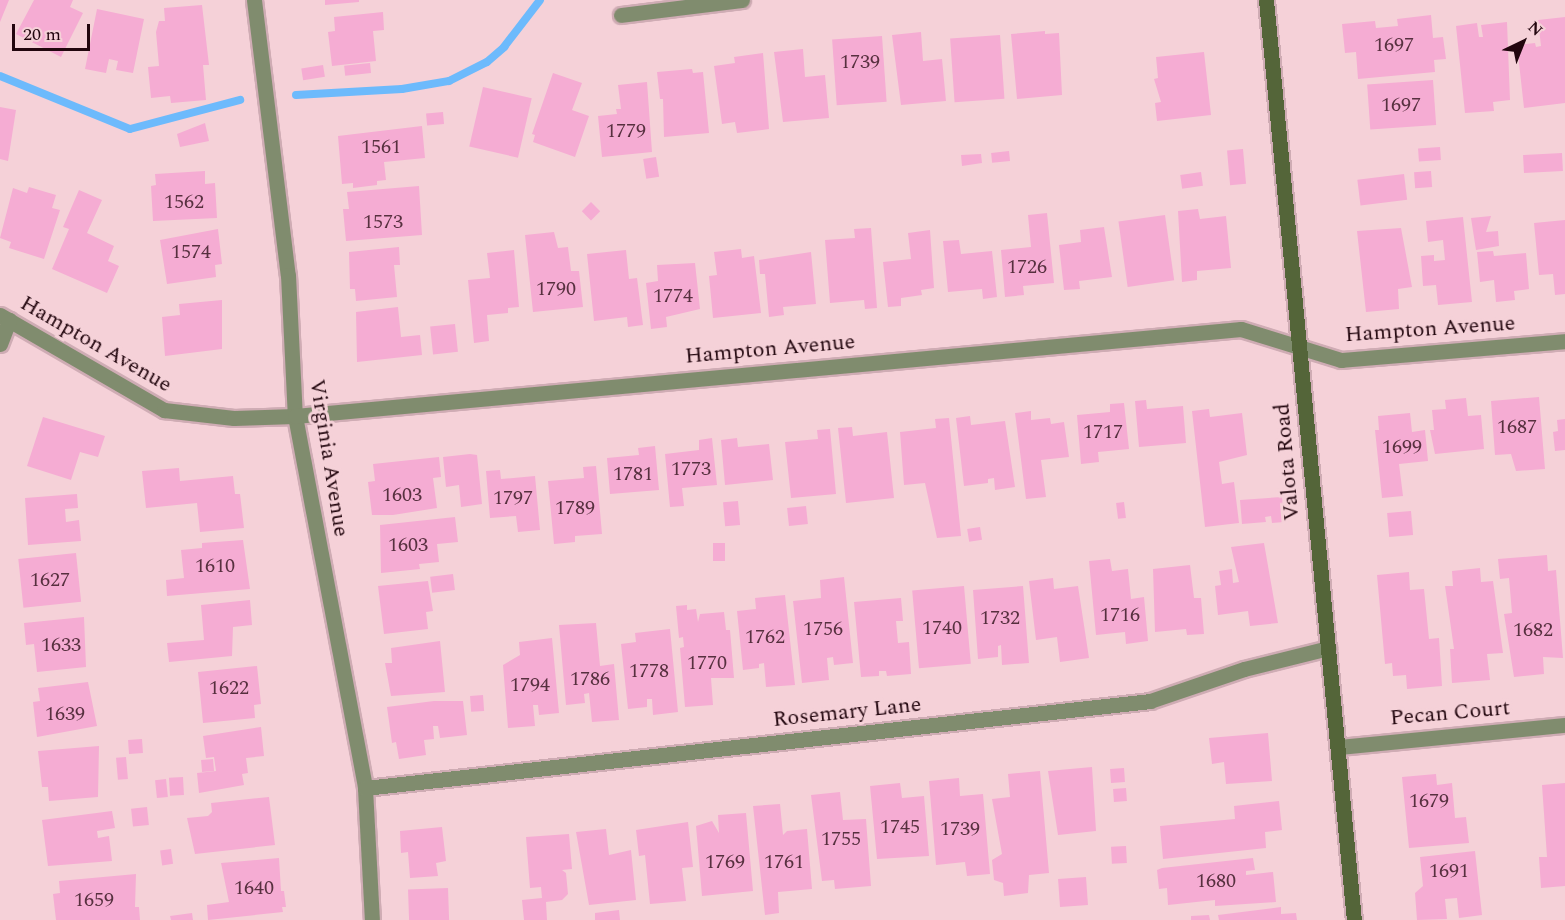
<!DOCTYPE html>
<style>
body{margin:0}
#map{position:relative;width:1565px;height:920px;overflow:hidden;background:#f5d1d8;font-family:Spectral,serif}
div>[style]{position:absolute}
.stream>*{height:8px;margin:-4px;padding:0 4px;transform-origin:4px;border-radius:4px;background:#6dbafc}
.building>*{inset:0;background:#f5acd3;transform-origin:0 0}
.roads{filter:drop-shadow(2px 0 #cfacb4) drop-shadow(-2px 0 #cfacb4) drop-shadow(0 2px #cfacb4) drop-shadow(0 -2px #cfacb4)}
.street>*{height:15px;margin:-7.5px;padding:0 7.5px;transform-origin:7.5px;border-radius:7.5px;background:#808c6e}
.secondary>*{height:15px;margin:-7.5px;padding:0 7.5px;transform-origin:7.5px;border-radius:7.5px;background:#546539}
span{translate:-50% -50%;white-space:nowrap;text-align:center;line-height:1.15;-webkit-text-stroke:6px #f5d1d8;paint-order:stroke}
.number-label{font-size:20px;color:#57303f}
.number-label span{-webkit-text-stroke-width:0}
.street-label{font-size:22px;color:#22060e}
.north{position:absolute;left:1493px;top:12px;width:60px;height:60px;-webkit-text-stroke:4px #f5d1d8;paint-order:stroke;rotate:43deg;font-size:16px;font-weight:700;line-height:24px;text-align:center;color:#22060e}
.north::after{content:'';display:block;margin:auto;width:21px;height:27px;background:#22060e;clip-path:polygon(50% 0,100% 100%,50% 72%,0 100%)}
.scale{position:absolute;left:12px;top:24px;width:78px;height:27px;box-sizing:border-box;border:3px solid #22060e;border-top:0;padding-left:8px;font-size:18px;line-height:21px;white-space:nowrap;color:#22060e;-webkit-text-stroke:4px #f5d1d8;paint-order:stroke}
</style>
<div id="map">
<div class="stream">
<div style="left:0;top:76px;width:140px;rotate:22.2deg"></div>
<div style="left:130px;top:129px;width:114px;rotate:-14.8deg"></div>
<div style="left:296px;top:95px;width:106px;rotate:-3.2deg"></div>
<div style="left:402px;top:89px;width:48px;rotate:-9.7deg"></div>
<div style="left:449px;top:81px;width:42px;rotate:-26.6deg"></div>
<div style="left:487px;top:62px;width:23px;rotate:-41deg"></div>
<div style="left:504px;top:47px;width:59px;rotate:-52.5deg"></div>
</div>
<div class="building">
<div style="clip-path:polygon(0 0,9px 0,0 22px)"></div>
<div style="clip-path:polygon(34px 0,73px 0,70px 7px,83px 13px,61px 57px,16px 34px)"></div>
<div style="clip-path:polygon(325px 0,359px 0,359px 2px,325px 5px)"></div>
<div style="clip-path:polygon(202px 5px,209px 65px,203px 65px,206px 100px,171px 103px,170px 96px,151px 98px,148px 67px,159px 66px,156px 32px,159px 21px,165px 21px,164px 8px)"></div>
<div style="clip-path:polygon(97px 9px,144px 19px,133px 73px,116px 70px,118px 61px,109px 59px,106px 73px,85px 69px)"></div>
<div style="clip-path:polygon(383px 12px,384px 30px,373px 31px,376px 61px,332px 66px,328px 32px,335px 31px,334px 17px)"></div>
<div style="clip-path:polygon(1431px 15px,1433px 38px,1443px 37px,1446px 59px,1434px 60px,1435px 72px,1358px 79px,1356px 52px,1345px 53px,1342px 24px,1375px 21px,1376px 28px,1398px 26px,1397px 19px)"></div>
<div style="clip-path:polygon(1565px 17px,1565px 103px,1524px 108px,1517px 45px,1535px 43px,1536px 47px,1541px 46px,1538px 20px)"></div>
<div style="clip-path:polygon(1507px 22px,1510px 100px,1493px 102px,1494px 111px,1465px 113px,1456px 26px,1477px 23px,1479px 37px,1483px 37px,1481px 25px)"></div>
<div style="clip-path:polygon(1045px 31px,1045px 34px,1059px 33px,1062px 95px,1017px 99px,1011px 34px)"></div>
<div style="clip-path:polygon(921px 32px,923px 61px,942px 59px,946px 101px,901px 105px,892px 35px)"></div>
<div style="left:1000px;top:35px;width:64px;height:50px;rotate:86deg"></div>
<div style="left:882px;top:36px;width:66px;height:50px;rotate:86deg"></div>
<div style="clip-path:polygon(803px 49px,805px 77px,825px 75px,829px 118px,783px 122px,774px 52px)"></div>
<div style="clip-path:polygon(1204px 52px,1211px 115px,1157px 121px,1155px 103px,1161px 102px,1154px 79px,1158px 78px,1156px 57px)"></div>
<div style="clip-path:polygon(763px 53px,769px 129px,737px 133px,735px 122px,722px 124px,714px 66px,735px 63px,734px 57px)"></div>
<div style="left:370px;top:63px;width:10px;height:26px;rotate:84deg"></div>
<div style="left:323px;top:65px;width:12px;height:22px;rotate:81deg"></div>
<div style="clip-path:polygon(692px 69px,693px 73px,703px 72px,709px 133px,664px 137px,663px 99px,660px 99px,657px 72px)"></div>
<div style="clip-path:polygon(553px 73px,582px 83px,572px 110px,589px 116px,575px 157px,533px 142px,535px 135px,532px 134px)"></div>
<div style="left:1433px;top:80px;width:45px;height:66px;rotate:86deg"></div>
<div style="clip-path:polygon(647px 82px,652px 152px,602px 157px,598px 116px,617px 114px,616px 109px,621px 109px,618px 85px)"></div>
<div style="left:483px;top:87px;width:50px;height:61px;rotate:13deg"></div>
<div style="clip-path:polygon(0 107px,16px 110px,8px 161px,0 159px)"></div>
<div style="left:443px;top:112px;width:12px;height:17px;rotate:85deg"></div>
<div style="clip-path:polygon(205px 123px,209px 141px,180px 147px,177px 134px)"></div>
<div style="clip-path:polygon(422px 126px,425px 158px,384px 162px,386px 180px,377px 181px,377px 185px,353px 188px,353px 183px,342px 184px,338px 136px)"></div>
<div style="left:1440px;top:147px;width:13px;height:22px;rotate:86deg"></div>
<div style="left:1243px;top:149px;width:35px;height:16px;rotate:85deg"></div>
<div style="left:1009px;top:151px;width:10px;height:18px;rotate:84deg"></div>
<div style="left:1562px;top:153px;width:18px;height:39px;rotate:87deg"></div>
<div style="clip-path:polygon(981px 154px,982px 163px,962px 166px,961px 155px)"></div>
<div style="left:656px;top:157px;width:20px;height:13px;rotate:81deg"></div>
<div style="clip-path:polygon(205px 171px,205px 184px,215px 183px,217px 218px,153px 221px,151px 186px,156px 185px,155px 174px)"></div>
<div style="left:1431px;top:171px;width:16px;height:17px;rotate:86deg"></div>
<div style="left:1201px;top:172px;width:14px;height:21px;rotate:82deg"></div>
<div style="left:1404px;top:174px;width:26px;height:47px;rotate:83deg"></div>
<div style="clip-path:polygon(419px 186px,422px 235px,346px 241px,343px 209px,349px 209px,347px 192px)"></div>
<div style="clip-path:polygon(29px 187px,56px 195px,52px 208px,60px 210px,44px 259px,9px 248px,11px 242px,0 238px,13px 188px,27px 193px)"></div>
<div style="clip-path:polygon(79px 190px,102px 200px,87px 233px,114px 246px,108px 261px,119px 266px,107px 293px,52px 269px,69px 229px,63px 227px)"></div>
<div style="left:591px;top:202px;width:13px;height:13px;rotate:45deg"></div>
<div style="clip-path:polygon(1198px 209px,1200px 219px,1226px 216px,1231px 268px,1197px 271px,1197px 280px,1182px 282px,1178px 211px)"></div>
<div style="clip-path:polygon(1047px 213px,1054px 283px,1023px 286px,1024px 295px,1005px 297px,1001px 250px,1031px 247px,1028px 215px)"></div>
<div style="left:1165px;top:215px;width:66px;height:47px;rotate:82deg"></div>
<div style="clip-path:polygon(1491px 216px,1486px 232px,1498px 231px,1499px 246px,1476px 250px,1471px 218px)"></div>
<div style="clip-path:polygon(1463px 217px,1472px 302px,1438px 305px,1436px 285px,1423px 286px,1421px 256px,1434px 255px,1434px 261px,1445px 260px,1443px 240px,1428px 242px,1426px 221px)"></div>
<div style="clip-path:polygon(1565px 220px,1565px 294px,1555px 295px,1553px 274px,1539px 275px,1534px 223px)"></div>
<div style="clip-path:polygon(1104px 227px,1112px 277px,1079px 281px,1080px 289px,1064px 290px,1059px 245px,1081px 242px,1080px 230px)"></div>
<div style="clip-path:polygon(871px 228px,877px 308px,865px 309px,864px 300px,830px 303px,825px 240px,855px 238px,854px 229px)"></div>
<div style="clip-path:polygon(1401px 228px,1412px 287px,1398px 289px,1399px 309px,1366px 312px,1357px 231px)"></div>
<div style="clip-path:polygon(218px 229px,222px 264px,215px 265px,216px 277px,167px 284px,160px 240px)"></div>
<div style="clip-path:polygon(930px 230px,934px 288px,921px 290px,922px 295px,901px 298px,901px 306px,888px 307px,883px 262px,911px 259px,908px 233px)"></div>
<div style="clip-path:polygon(554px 232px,558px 248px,568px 247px,571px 271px,579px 271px,583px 307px,533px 312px,525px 235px)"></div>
<div style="clip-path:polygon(959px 240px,961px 254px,992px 251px,997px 297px,983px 299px,982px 289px,948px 292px,943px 241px)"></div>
<div style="clip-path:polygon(399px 247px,400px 265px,394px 265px,397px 297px,356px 301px,355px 289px,350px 289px,349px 252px)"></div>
<div style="clip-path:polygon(741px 249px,742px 258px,754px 256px,761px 313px,713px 318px,709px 276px,717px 275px,714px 252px)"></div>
<div style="clip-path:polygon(514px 250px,519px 307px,508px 308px,508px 313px,487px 315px,489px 341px,474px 343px,468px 280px,490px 278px,487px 253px)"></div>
<div style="clip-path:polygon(626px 250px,629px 279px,637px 278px,643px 325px,628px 327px,627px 317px,594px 321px,587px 254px)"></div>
<div style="clip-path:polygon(1493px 251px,1494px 256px,1526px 253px,1529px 289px,1514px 291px,1515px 300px,1496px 302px,1494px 280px,1480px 282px,1477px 252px)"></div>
<div style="clip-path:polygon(811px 252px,816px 304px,783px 307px,784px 315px,769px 317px,765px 274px,760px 274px,759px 260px)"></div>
<div style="clip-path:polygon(695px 263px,700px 309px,666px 317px,667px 327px,651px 329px,646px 283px,658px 281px,657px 265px)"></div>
<div style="clip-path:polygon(222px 300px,222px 349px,165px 356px,162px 317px,180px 315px,179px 304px)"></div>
<div style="clip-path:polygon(398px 307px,401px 337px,420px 335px,422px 355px,357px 362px,356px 312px)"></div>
<div style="left:455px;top:324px;width:28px;height:25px;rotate:84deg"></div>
<div style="clip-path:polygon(1539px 397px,1545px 469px,1516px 471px,1511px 454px,1495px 455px,1491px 401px)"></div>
<div style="clip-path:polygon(1466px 398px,1468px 416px,1481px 415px,1484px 449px,1435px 454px,1430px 430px,1434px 430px,1432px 410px,1446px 409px,1445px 400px)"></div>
<div style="clip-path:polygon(1146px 400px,1147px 409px,1183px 406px,1186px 443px,1139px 447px,1135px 401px)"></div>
<div style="clip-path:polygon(1124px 403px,1129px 449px,1098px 452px,1099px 462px,1081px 464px,1077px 415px,1110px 412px,1110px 404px)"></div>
<div style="clip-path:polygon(1209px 409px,1210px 417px,1242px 413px,1247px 455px,1219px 462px,1222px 484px,1234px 482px,1239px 523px,1205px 527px,1192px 411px)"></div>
<div style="clip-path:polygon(1031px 411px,1031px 420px,1050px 418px,1051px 424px,1064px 422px,1069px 457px,1041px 460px,1046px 497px,1026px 499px,1015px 413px)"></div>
<div style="clip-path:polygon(1410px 413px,1412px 432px,1425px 430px,1428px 461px,1399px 464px,1403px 496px,1382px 498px,1375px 430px,1379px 430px,1378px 416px)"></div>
<div style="clip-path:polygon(970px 416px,971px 425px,1005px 421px,1015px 487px,995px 490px,994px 478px,988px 479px,988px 483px,964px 486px,956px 418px)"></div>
<div style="clip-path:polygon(43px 417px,105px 436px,98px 457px,80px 452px,71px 480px,27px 466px)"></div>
<div style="clip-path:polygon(949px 418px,961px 536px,937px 538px,925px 483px,904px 485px,900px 432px,936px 428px,935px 419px)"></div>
<div style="clip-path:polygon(1565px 419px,1565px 450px,1555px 451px,1553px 432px,1558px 431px,1557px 420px)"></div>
<div style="clip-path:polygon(852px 427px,853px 436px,887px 432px,894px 498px,846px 503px,838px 428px)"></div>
<div style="clip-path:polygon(830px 429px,836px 494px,791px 498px,785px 442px,818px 439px,817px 430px)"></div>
<div style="clip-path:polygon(712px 438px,717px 485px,682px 488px,684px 506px,670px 507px,665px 454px,699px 450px,699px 440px)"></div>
<div style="clip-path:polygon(737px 438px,738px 447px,769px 444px,773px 480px,725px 485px,721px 440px)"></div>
<div style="clip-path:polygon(655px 446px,659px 490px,610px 494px,607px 458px,639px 455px,638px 448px)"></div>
<div style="clip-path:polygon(470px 454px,477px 455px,482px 504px,461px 507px,459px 485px,446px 487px,443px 457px)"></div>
<div style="clip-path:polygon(439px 457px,441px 477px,433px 478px,437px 508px,393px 515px,372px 515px,368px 482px,375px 481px,373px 464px)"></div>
<div style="clip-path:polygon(596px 466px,602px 534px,575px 536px,575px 542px,554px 544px,548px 481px,584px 478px,583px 467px)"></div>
<div style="clip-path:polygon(179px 468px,180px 481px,233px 476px,235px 494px,240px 494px,244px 528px,200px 532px,197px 503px,146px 508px,142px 471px)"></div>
<div style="clip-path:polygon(500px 470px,501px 479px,535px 476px,540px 530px,518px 532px,516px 516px,490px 518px,486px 471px)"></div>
<div style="clip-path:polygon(77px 494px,78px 508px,65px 509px,66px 522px,79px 520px,81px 541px,28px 545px,25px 498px)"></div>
<div style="clip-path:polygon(1282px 497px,1284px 522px,1272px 523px,1271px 516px,1265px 517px,1266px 522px,1242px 524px,1240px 500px)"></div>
<div style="left:738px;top:501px;width:24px;height:15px;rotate:85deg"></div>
<div style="left:1124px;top:502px;width:16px;height:8px;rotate:83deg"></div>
<div style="left:806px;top:506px;width:18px;height:19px;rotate:84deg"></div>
<div style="left:1411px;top:511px;width:24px;height:24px;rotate:85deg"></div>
<div style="clip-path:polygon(455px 517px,458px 542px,437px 544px,439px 562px,419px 564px,420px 569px,381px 573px,380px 525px)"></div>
<div style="left:980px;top:527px;width:13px;height:13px;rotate:81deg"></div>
<div style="clip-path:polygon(243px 540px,250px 589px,167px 596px,166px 580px,184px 578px,181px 550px,202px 548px,202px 543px)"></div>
<div style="left:713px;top:543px;width:12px;height:18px"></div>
<div style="clip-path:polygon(1264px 543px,1278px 623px,1250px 626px,1248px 611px,1218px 615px,1215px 586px,1221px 585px,1219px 571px,1232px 569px,1233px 583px,1239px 582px,1231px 547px)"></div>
<div style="left:76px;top:553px;width:49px;height:58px;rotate:84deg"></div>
<div style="clip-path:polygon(1547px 555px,1548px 571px,1556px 570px,1563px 658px,1543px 657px,1544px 674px,1514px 677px,1504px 614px,1512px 613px,1509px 578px,1500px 579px,1498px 559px)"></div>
<div style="clip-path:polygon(1110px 559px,1112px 571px,1128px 569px,1131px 599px,1144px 597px,1148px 641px,1126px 644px,1125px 632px,1096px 635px,1089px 561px)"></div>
<div style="clip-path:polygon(1190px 565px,1194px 598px,1201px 598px,1204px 634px,1187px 635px,1186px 629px,1155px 632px,1153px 569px)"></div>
<div style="clip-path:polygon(1480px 568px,1481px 582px,1493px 581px,1503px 653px,1487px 654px,1490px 680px,1452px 683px,1450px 649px,1454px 649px,1445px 586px,1453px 586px,1452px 571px)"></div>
<div style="clip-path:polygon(1409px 572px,1410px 590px,1424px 589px,1429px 639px,1439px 638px,1442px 686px,1407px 689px,1406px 675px,1393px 676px,1392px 663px,1385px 664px,1377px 575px)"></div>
<div style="left:453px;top:574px;width:16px;height:23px;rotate:83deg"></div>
<div style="clip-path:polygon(844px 577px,853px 663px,834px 665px,833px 657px,827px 658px,829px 680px,802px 683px,793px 601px,821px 598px,820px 580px)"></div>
<div style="clip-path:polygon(1053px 578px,1054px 589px,1078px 586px,1089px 658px,1060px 662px,1057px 637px,1036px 640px,1029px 581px)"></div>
<div style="clip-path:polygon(428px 581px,433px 611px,426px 612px,428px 629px,384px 634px,378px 586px)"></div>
<div style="left:964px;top:586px;width:78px;height:52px;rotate:85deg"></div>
<div style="clip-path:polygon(1023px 586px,1029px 663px,1002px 665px,1001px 645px,998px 646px,998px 657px,978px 659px,973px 590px)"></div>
<div style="clip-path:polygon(785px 595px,795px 685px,766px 687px,764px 663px,759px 664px,759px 668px,743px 670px,737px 611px,756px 609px,755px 598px)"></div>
<div style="clip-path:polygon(901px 598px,903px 621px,896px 621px,898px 643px,909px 642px,911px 674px,887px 676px,886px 671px,879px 671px,879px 676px,861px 677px,854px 602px)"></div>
<div style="clip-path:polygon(250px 600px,252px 625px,233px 627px,232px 656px,169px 662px,167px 643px,204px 640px,201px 605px)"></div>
<div style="clip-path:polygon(687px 605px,687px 610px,696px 609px,698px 622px,700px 614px,724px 612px,726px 630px,730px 630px,734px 678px,711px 678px,713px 705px,685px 707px,680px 648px,684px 647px,683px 637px,679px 638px,676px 606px)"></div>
<div style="clip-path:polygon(84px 617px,86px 667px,37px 672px,34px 644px,26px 645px,24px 623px)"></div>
<div style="clip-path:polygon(596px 623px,600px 666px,614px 664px,619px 720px,592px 722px,589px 693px,584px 694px,585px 703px,566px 705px,559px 625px)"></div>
<div style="clip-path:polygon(670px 629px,678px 712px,653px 715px,652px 699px,647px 699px,647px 707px,628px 709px,621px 644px,636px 642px,635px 633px)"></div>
<div style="clip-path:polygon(552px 638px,559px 713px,539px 715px,538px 705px,533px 705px,535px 726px,508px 728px,503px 665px,520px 655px,519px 642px)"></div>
<div style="clip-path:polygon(440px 641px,445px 692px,391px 696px,385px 663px,392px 663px,391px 648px)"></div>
<div style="clip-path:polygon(257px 666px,261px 704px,254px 705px,255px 718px,203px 723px,198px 672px)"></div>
<div style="clip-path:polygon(88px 682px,97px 726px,37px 737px,33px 702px,40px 701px,38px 688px)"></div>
<div style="left:483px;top:695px;width:16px;height:13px;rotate:86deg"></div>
<div style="clip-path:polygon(434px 701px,463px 701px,467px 735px,440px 738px,438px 726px,433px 726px,434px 739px,424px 740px,426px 755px,399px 759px,396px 742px,392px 743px,387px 707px)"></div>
<div style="clip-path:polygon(261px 727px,264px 756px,246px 758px,248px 773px,242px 774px,244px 785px,199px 793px,197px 773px,216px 771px,214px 757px,206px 758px,203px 736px)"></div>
<div style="clip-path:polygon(1268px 733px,1272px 781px,1226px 784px,1224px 762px,1212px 764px,1209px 738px)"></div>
<div style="left:142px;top:739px;width:14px;height:14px;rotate:86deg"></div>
<div style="clip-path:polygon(99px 746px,98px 797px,49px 801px,48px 787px,42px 787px,38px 751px)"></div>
<div style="left:126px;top:757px;width:22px;height:10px;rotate:85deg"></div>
<div style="left:213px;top:759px;width:12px;height:12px;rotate:85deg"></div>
<div style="clip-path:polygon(1092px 767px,1096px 831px,1058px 835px,1048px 771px)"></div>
<div style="left:1124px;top:768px;width:14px;height:14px;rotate:86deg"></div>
<div style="clip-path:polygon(1040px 771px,1049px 873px,1029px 875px,1028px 893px,1004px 896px,1003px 883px,994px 880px,992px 860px,1002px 854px,992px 799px,1010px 797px,1008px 774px)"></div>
<div style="clip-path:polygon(1436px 774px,1437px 785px,1452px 783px,1455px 818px,1466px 817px,1469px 843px,1409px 848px,1402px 777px)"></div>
<div style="left:183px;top:777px;width:18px;height:14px;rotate:87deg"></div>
<div style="clip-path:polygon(959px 778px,960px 796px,983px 794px,990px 874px,967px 876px,965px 862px,936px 865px,929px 781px)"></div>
<div style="left:166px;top:779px;width:18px;height:11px;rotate:84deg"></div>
<div style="clip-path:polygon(900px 783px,902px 798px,924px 796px,929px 856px,877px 859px,870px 786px)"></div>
<div style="clip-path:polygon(1565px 783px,1565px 886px,1541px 888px,1539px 857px,1547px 857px,1542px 785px)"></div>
<div style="left:1126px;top:788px;width:13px;height:13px;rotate:86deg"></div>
<div style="clip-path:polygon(840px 792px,843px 820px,866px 819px,871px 886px,835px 889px,834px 880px,822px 881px,811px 795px)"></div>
<div style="clip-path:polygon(269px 797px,275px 845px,195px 854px,187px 818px,208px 816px,212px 812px,211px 803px)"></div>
<div style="clip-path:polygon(1279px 801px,1282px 830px,1265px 832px,1266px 848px,1163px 859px,1160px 826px,1235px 819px,1234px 806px)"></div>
<div style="clip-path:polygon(780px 804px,783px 835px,787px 831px,807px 829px,812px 889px,778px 892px,779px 913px,765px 915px,753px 806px)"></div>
<div style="left:147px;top:807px;width:18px;height:16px;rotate:84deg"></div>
<div style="clip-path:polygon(112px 811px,115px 828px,97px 831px,98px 838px,109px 836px,112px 861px,48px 866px,42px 820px)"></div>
<div style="clip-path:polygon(746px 813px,753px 891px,702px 896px,696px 826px,712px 821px,719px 833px,718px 815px)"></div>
<div style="clip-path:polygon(688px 822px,693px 867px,682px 868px,686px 901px,650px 904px,645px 855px,639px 856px,636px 830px)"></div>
<div style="clip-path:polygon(442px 827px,446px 861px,436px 863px,438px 876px,410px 878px,408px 852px,401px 853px,400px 831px)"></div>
<div style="clip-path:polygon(606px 829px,609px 855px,631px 850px,636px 900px,589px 905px,576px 832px)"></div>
<div style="clip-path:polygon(569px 834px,572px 869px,562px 870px,566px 873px,568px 894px,562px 900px,546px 902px,547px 920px,524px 920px,522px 900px,542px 898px,541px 887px,530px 888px,526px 837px)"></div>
<div style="left:1126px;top:846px;width:17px;height:15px;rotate:87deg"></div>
<div style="left:171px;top:849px;width:15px;height:11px;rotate:82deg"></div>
<div style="clip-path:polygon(1475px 851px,1482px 915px,1459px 918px,1457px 898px,1445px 899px,1447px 919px,1417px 920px,1415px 893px,1423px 886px,1420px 857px)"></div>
<div style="clip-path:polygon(279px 858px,281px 891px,284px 891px,286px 907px,282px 907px,283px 912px,208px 920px,207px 905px,229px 902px,221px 863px)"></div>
<div style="clip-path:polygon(1253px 858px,1255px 870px,1246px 871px,1246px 875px,1273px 872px,1276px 902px,1215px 906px,1215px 900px,1168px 905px,1167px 888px,1159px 889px,1157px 870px,1162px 868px)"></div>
<div style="clip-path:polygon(136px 874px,135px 907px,139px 907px,140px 920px,56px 920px,53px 894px,60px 893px,59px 881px)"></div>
<div style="left:1086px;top:877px;width:28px;height:28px;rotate:86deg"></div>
<div style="left:448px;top:888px;width:32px;height:40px;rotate:88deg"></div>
<div style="clip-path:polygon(1281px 907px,1281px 914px,1296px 913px,1297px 920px,1219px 920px,1218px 915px)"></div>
<div style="clip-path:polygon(619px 910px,620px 920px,595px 920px,595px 913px)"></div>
<div style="clip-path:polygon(192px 913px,193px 920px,171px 920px,170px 916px)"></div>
<div style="clip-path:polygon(1209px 915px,1210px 920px,1191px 920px,1191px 916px)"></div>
</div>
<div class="roads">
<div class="street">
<div style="left:254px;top:0;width:277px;rotate:83deg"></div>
<div style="left:288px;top:275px;width:141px;rotate:87.2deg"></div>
<div style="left:295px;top:416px;width:379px;rotate:79.3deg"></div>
<div style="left:365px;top:788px;width:132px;rotate:87deg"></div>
<div style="left:621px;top:15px;width:122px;rotate:-7.1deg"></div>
<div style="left:0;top:315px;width:190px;rotate:30.1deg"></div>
<div style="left:164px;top:410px;width:70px;rotate:6.5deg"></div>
<div style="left:234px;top:418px;width:61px;rotate:-1.9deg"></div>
<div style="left:295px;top:416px;width:950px;rotate:-5.25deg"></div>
<div style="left:1241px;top:329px;width:105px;rotate:17.2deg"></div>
<div style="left:1341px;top:360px;width:225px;rotate:-4.8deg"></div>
<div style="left:0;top:344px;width:26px;rotate:-69deg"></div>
<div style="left:1339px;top:747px;width:227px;rotate:-5.6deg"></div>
<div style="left:365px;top:788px;width:790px;rotate:-6.32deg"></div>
<div style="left:1150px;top:701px;width:99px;rotate:-18.8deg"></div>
<div style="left:1244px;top:669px;width:87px;rotate:-14deg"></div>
</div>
<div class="secondary">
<div style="left:1266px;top:0;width:924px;rotate:84.54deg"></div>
</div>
</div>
<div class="number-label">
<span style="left:1394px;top:45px">1697</span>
<span style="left:860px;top:62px">1739</span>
<span style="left:1401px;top:105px">1697</span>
<span style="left:626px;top:131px">1779</span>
<span style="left:381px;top:147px">1561</span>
<span style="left:184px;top:202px">1562</span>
<span style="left:383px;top:222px">1573</span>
<span style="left:191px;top:252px">1574</span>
<span style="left:1027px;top:267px">1726</span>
<span style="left:556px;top:289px">1790</span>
<span style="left:673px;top:296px">1774</span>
<span style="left:1517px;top:427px">1687</span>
<span style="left:1103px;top:432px">1717</span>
<span style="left:1402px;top:447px">1699</span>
<span style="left:691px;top:469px">1773</span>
<span style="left:633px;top:474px">1781</span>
<span style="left:402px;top:495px">1603</span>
<span style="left:513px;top:498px">1797</span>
<span style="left:575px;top:508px">1789</span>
<span style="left:408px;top:545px">1603</span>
<span style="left:215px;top:566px">1610</span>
<span style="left:50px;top:580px">1627</span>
<span style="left:1120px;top:615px">1716</span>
<span style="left:1000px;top:618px">1732</span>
<span style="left:942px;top:628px">1740</span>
<span style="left:823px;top:629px">1756</span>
<span style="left:1533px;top:630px">1682</span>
<span style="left:765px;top:637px">1762</span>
<span style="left:61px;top:645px">1633</span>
<span style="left:707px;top:663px">1770</span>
<span style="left:649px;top:671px">1778</span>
<span style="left:590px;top:679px">1786</span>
<span style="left:530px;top:685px">1794</span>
<span style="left:229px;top:688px">1622</span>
<span style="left:65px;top:714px">1639</span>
<span style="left:1429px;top:801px">1679</span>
<span style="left:900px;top:827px">1745</span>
<span style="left:960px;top:829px">1739</span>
<span style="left:841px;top:839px">1755</span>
<span style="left:725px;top:862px">1769</span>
<span style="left:784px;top:862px">1761</span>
<span style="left:1449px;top:871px">1691</span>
<span style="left:1216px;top:881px">1680</span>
<span style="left:254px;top:888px">1640</span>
<span style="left:94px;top:900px">1659</span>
</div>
<div class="street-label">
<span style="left:1430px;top:329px;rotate:-4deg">Hampton Avenue</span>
<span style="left:96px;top:344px;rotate:30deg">Hampton Avenue</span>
<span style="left:770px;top:349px;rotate:-5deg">Hampton Avenue</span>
<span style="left:329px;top:458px;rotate:81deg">Virginia Avenue</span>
<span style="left:1287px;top:462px;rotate:-95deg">Valota Road</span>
<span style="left:847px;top:712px;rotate:-6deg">Rosemary Lane</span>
<span style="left:1450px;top:713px;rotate:-5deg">Pecan Court</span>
</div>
<div class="north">N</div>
<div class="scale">20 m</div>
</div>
